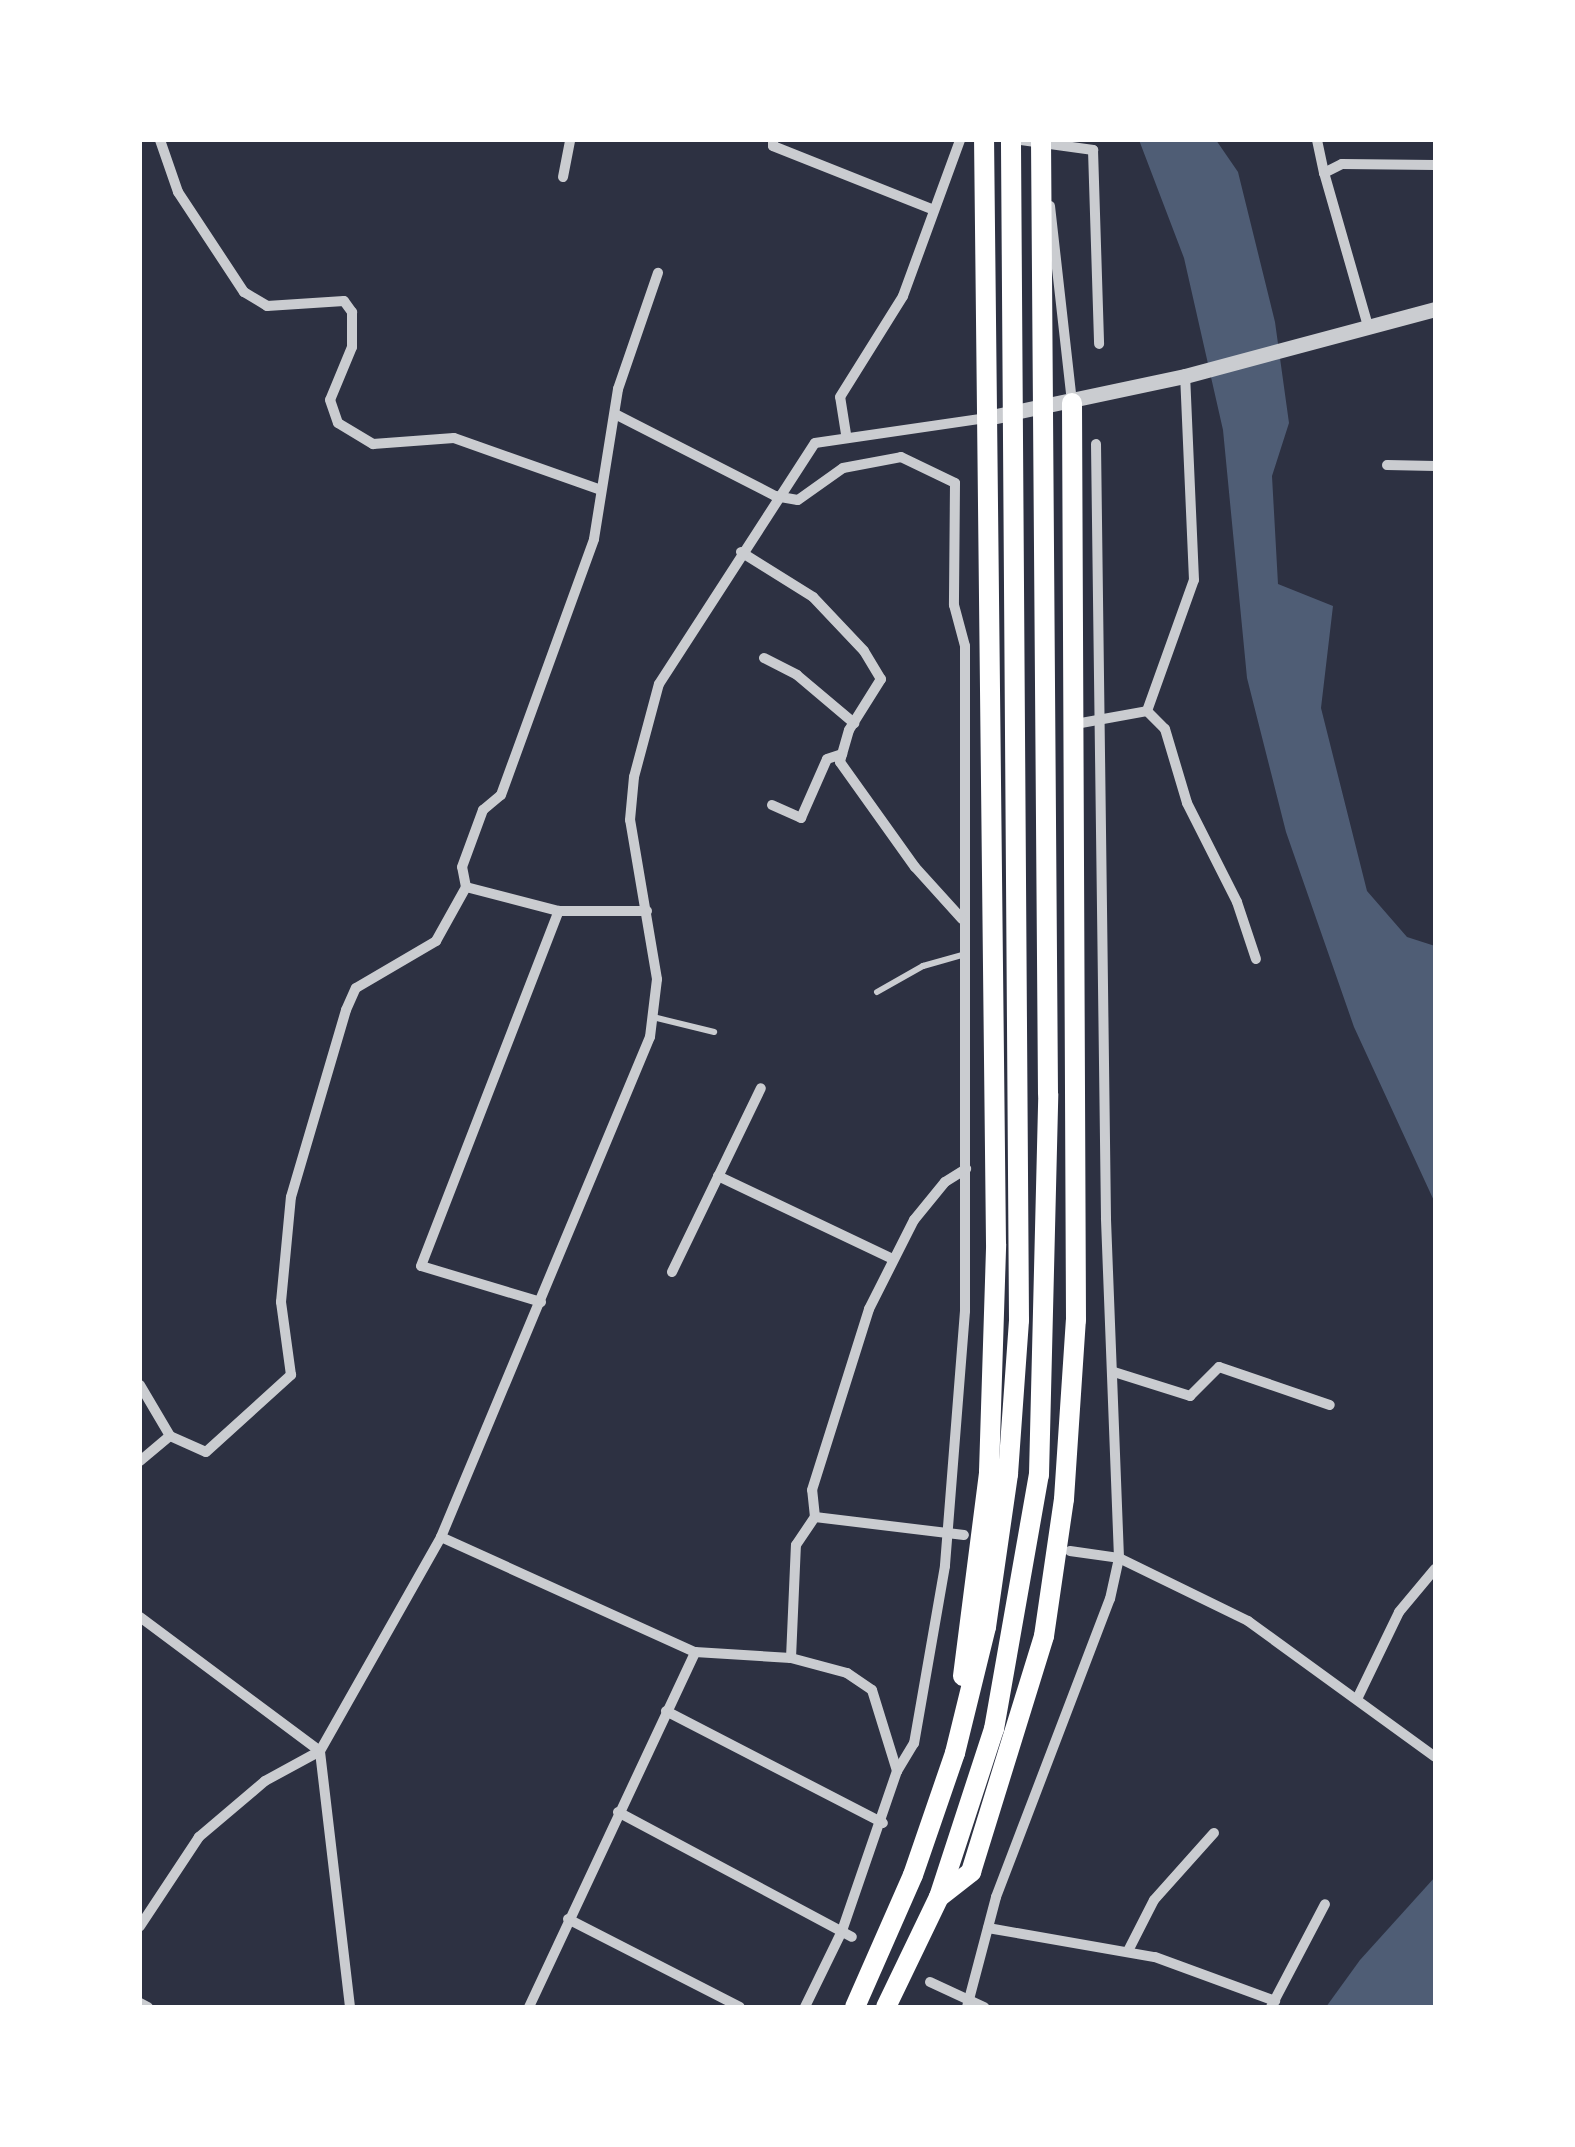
<!DOCTYPE html>
<style>
body{margin:0}
#map{position:relative;width:1575px;height:2147px;overflow:hidden;background:#2d3142;font-family:Spectral,serif}
div>[style]{position:absolute}
.water>*{inset:0;background:#4f5d75}
.service>*{height:6px;margin:-3px;padding:0 3px;transform-origin:3px;border-radius:3px;background:#caccd0}
.minor>*{height:10px;margin:-5px;padding:0 5px;transform-origin:5px;border-radius:5px;background:#caccd0}
.tertiary>*{height:15px;margin:-7.5px;padding:0 7.5px;transform-origin:7.5px;border-radius:7.5px;background:#caccd0}
.trunk>*{height:20px;margin:-10px;padding:0 10px;transform-origin:10px;border-radius:10px;background:#fff}
span{translate:-50% -50%;white-space:nowrap;text-align:center;line-height:1.15;-webkit-text-stroke:10px #fff;paint-order:stroke}
.frame{position:absolute;inset:0;border:142px solid #fff;pointer-events:none}
</style>
<div id="map">
<div class="water">
<div style="clip-path:polygon(1139px 140px,1216px 140px,1238px 172px,1275px 322px,1289px 423px,1272px 476px,1278px 584px,1333px 606px,1321px 708px,1367px 891px,1407px 937px,1435px 946px,1435px 1203px,1354px 1027px,1286px 832px,1247px 678px,1223px 430px,1184px 258px)"></div>
<div style="clip-path:polygon(1435px 1877px,1435px 2007px,1326px 2007px,1360px 1960px)"></div>
</div>
<div class="service">
<div style="left:877px;top:992px;width:53px;rotate:-29.5deg"></div>
<div style="left:923px;top:966px;width:41px;rotate:-15.8deg"></div>
<div style="left:653px;top:1017px;width:63px;rotate:13.8deg"></div>
</div>
<div class="minor">
<div style="left:160px;top:140px;width:55px;rotate:70.9deg"></div>
<div style="left:178px;top:192px;width:120px;rotate:56.6deg"></div>
<div style="left:244px;top:292px;width:27px;rotate:31deg"></div>
<div style="left:267px;top:306px;width:77px;rotate:-3.7deg"></div>
<div style="left:344px;top:301px;width:14px;rotate:54deg"></div>
<div style="left:352px;top:312px;width:35px;rotate:90deg"></div>
<div style="left:352px;top:347px;width:57px;rotate:112.5deg"></div>
<div style="left:330px;top:400px;width:24px;rotate:71deg"></div>
<div style="left:338px;top:423px;width:41px;rotate:31deg"></div>
<div style="left:373px;top:444px;width:81px;rotate:-4.2deg"></div>
<div style="left:454px;top:438px;width:156px;rotate:19.5deg"></div>
<div style="left:773px;top:140px;width:6px;rotate:90deg"></div>
<div style="left:773px;top:146px;width:173px;rotate:21.7deg"></div>
<div style="left:1021px;top:140px;width:73px;rotate:7.9deg"></div>
<div style="left:1093px;top:150px;width:194px;rotate:88.2deg"></div>
<div style="left:1317px;top:140px;width:34px;rotate:78deg"></div>
<div style="left:563px;top:177px;width:38px;rotate:-79deg"></div>
<div style="left:1050px;top:206px;width:197px;rotate:83.6deg"></div>
<div style="left:1368px;top:326px;width:159px;rotate:-106deg"></div>
<div style="left:1324px;top:173px;width:20px;rotate:-27deg"></div>
<div style="left:1342px;top:164px;width:93px;rotate:0.6deg"></div>
<div style="left:617px;top:415px;width:178px;rotate:27.1deg"></div>
<div style="left:775px;top:496px;width:23px;rotate:10deg"></div>
<div style="left:798px;top:500px;width:55px;rotate:-35.4deg"></div>
<div style="left:843px;top:468px;width:59px;rotate:-10.7deg"></div>
<div style="left:901px;top:457px;width:60px;rotate:25.7deg"></div>
<div style="left:955px;top:483px;width:122px;rotate:90.5deg"></div>
<div style="left:954px;top:605px;width:42px;rotate:75deg"></div>
<div style="left:965px;top:646px;width:665px;rotate:90deg"></div>
<div style="left:965px;top:1311px;width:256px;rotate:94.5deg"></div>
<div style="left:945px;top:1566px;width:180px;rotate:99.9deg"></div>
<div style="left:914px;top:1743px;width:33px;rotate:121deg"></div>
<div style="left:846px;top:434px;width:37px;rotate:-99deg"></div>
<div style="left:840px;top:397px;width:119px;rotate:-58deg"></div>
<div style="left:903px;top:296px;width:166px;rotate:-69.9deg"></div>
<div style="left:1387px;top:465px;width:48px;rotate:1.2deg"></div>
<div style="left:741px;top:552px;width:85px;rotate:32deg"></div>
<div style="left:813px;top:597px;width:74px;rotate:46.6deg"></div>
<div style="left:864px;top:651px;width:33px;rotate:59deg"></div>
<div style="left:881px;top:679px;width:60px;rotate:122.1deg"></div>
<div style="left:849px;top:730px;width:33px;rotate:106deg"></div>
<div style="left:840px;top:762px;width:129px;rotate:54.5deg"></div>
<div style="left:915px;top:867px;width:70px;rotate:47.9deg"></div>
<div style="left:764px;top:658px;width:37px;rotate:27deg"></div>
<div style="left:797px;top:675px;width:75px;rotate:40.1deg"></div>
<div style="left:1147px;top:711px;width:25px;rotate:45deg"></div>
<div style="left:1165px;top:729px;width:77px;rotate:73.4deg"></div>
<div style="left:1187px;top:803px;width:111px;rotate:63.2deg"></div>
<div style="left:1237px;top:902px;width:60px;rotate:71.6deg"></div>
<div style="left:1070px;top:725px;width:78px;rotate:-10.3deg"></div>
<div style="left:1147px;top:711px;width:139px;rotate:-70.3deg"></div>
<div style="left:1194px;top:580px;width:204px;rotate:-92.5deg"></div>
<div style="left:772px;top:805px;width:32px;rotate:24deg"></div>
<div style="left:801px;top:818px;width:64px;rotate:-66.2deg"></div>
<div style="left:827px;top:759px;width:16px;rotate:-18deg"></div>
<div style="left:466px;top:887px;width:96px;rotate:14.5deg"></div>
<div style="left:559px;top:911px;width:88px"></div>
<div style="left:718px;top:1176px;width:194px;rotate:25.4deg"></div>
<div style="left:672px;top:1272px;width:204px;rotate:-64.2deg"></div>
<div style="left:541px;top:1302px;width:125px;rotate:-163.3deg"></div>
<div style="left:421px;top:1266px;width:381px;rotate:-68.8deg"></div>
<div style="left:1114px;top:1372px;width:80px;rotate:17.5deg"></div>
<div style="left:1190px;top:1396px;width:41px;rotate:-45deg"></div>
<div style="left:1219px;top:1367px;width:117px;rotate:18.9deg"></div>
<div style="left:140px;top:1385px;width:59px;rotate:59.5deg"></div>
<div style="left:170px;top:1436px;width:39px;rotate:24deg"></div>
<div style="left:206px;top:1452px;width:115px;rotate:-42.2deg"></div>
<div style="left:291px;top:1375px;width:74px;rotate:-97.8deg"></div>
<div style="left:281px;top:1302px;width:105px;rotate:-84.6deg"></div>
<div style="left:291px;top:1197px;width:195px;rotate:-73.6deg"></div>
<div style="left:346px;top:1010px;width:24px;rotate:-66deg"></div>
<div style="left:356px;top:988px;width:93px;rotate:-30.4deg"></div>
<div style="left:436px;top:941px;width:62px;rotate:-60.9deg"></div>
<div style="left:466px;top:887px;width:20px;rotate:-101deg"></div>
<div style="left:462px;top:867px;width:61px;rotate:-69.8deg"></div>
<div style="left:483px;top:810px;width:23px;rotate:-40deg"></div>
<div style="left:501px;top:795px;width:272px;rotate:-70deg"></div>
<div style="left:594px;top:539px;width:152px;rotate:-80.9deg"></div>
<div style="left:618px;top:389px;width:123px;rotate:-71deg"></div>
<div style="left:140px;top:1461px;width:39px;rotate:-40deg"></div>
<div style="left:815px;top:1517px;width:27px;rotate:-96deg"></div>
<div style="left:812px;top:1490px;width:190px;rotate:-72.5deg"></div>
<div style="left:869px;top:1309px;width:100px;rotate:-63.2deg"></div>
<div style="left:914px;top:1220px;width:49px;rotate:-50.8deg"></div>
<div style="left:945px;top:1182px;width:25px;rotate:-32deg"></div>
<div style="left:441px;top:1537px;width:279px;rotate:24.4deg"></div>
<div style="left:695px;top:1652px;width:96px;rotate:3.6deg"></div>
<div style="left:791px;top:1658px;width:58px;rotate:15deg"></div>
<div style="left:847px;top:1673px;width:30px;rotate:34deg"></div>
<div style="left:872px;top:1690px;width:85px;rotate:72.8deg"></div>
<div style="left:897px;top:1771px;width:169px;rotate:109deg"></div>
<div style="left:842px;top:1931px;width:85px;rotate:116deg"></div>
<div style="left:1070px;top:1551px;width:49px;rotate:8.1deg"></div>
<div style="left:1119px;top:1558px;width:144px;rotate:26deg"></div>
<div style="left:1248px;top:1621px;width:231px;rotate:36deg"></div>
<div style="left:140px;top:1617px;width:224px;rotate:36.7deg"></div>
<div style="left:320px;top:1751px;width:63px;rotate:151.4deg"></div>
<div style="left:265px;top:1781px;width:87px;rotate:139.7deg"></div>
<div style="left:199px;top:1837px;width:107px;rotate:123.5deg"></div>
<div style="left:791px;top:1658px;width:113px;rotate:-87.5deg"></div>
<div style="left:796px;top:1545px;width:34px;rotate:-56deg"></div>
<div style="left:815px;top:1517px;width:150px;rotate:6.9deg"></div>
<div style="left:1358px;top:1697px;width:94px;rotate:-64.2deg"></div>
<div style="left:1399px;top:1612px;width:56px;rotate:-50.1deg"></div>
<div style="left:666px;top:1711px;width:244px;rotate:27.3deg"></div>
<div style="left:618px;top:1812px;width:265px;rotate:28.1deg"></div>
<div style="left:568px;top:1919px;width:193px;rotate:27.1deg"></div>
<div style="left:988px;top:1928px;width:169px;rotate:9.9deg"></div>
<div style="left:1155px;top:1957px;width:128px;rotate:20.1deg"></div>
<div style="left:1128px;top:1951px;width:57px;rotate:-63deg"></div>
<div style="left:1154px;top:1900px;width:90px;rotate:-48.2deg"></div>
<div style="left:930px;top:1982px;width:60px;rotate:24.8deg"></div>
<div style="left:140px;top:2003px;width:9px;rotate:27deg"></div>
<div style="left:350px;top:2007px;width:258px;rotate:-96.7deg"></div>
<div style="left:320px;top:1751px;width:246px;rotate:-60.5deg"></div>
<div style="left:441px;top:1537px;width:542px;rotate:-67.32deg"></div>
<div style="left:650px;top:1037px;width:58px;rotate:-83.1deg"></div>
<div style="left:657px;top:979px;width:161px;rotate:-99.6deg"></div>
<div style="left:630px;top:820px;width:43px;rotate:-84.7deg"></div>
<div style="left:634px;top:777px;width:96px;rotate:-75deg"></div>
<div style="left:659px;top:684px;width:287px;rotate:-57.1deg"></div>
<div style="left:815px;top:443px;width:174px;rotate:-8.3deg"></div>
<div style="left:529px;top:2007px;width:392px;rotate:-64.9deg"></div>
<div style="left:967px;top:2007px;width:114px;rotate:-75.2deg"></div>
<div style="left:996px;top:1897px;width:319px;rotate:-69.1deg"></div>
<div style="left:1110px;top:1599px;width:42px;rotate:-77.6deg"></div>
<div style="left:1119px;top:1558px;width:340px;rotate:-92.2deg"></div>
<div style="left:1106px;top:1218px;width:774px;rotate:-90.74deg"></div>
<div style="left:1271px;top:2007px;width:116px;rotate:-62.3deg"></div>
</div>
<div class="tertiary">
<div style="left:987px;top:418px;width:202px;rotate:-12deg"></div>
<div style="left:1185px;top:376px;width:259px;rotate:-15deg"></div>
</div>
<div class="trunk">
<div style="left:963px;top:1676px;width:206px;rotate:-82.7deg"></div>
<div style="left:989px;top:1472px;width:228px;rotate:-88.2deg"></div>
<div style="left:996px;top:1244px;width:1104px;rotate:-90.62deg"></div>
<div style="left:939px;top:1897px;width:41px;rotate:-38deg"></div>
<div style="left:971px;top:1872px;width:247px;rotate:-72.8deg"></div>
<div style="left:1044px;top:1636px;width:138px;rotate:-81.7deg"></div>
<div style="left:1064px;top:1499px;width:179px;rotate:-86.2deg"></div>
<div style="left:1076px;top:1320px;width:917px;rotate:-90.25deg"></div>
<div style="left:855px;top:2007px;width:144px;rotate:-66.3deg"></div>
<div style="left:913px;top:1875px;width:129px;rotate:-71deg"></div>
<div style="left:955px;top:1753px;width:130px;rotate:-76.2deg"></div>
<div style="left:986px;top:1627px;width:155px;rotate:-81.8deg"></div>
<div style="left:1008px;top:1474px;width:154px;rotate:-85.9deg"></div>
<div style="left:1019px;top:1320px;width:1180px;rotate:-90.39deg"></div>
<div style="left:886px;top:2007px;width:122px;rotate:-64.3deg"></div>
<div style="left:939px;top:1897px;width:177px;rotate:-71.9deg"></div>
<div style="left:994px;top:1729px;width:258px;rotate:-80deg"></div>
<div style="left:1039px;top:1475px;width:381px;rotate:-88.6deg"></div>
<div style="left:1048px;top:1094px;width:954px;rotate:-90.42deg"></div>
</div>
<div class="frame"></div>
</div>
